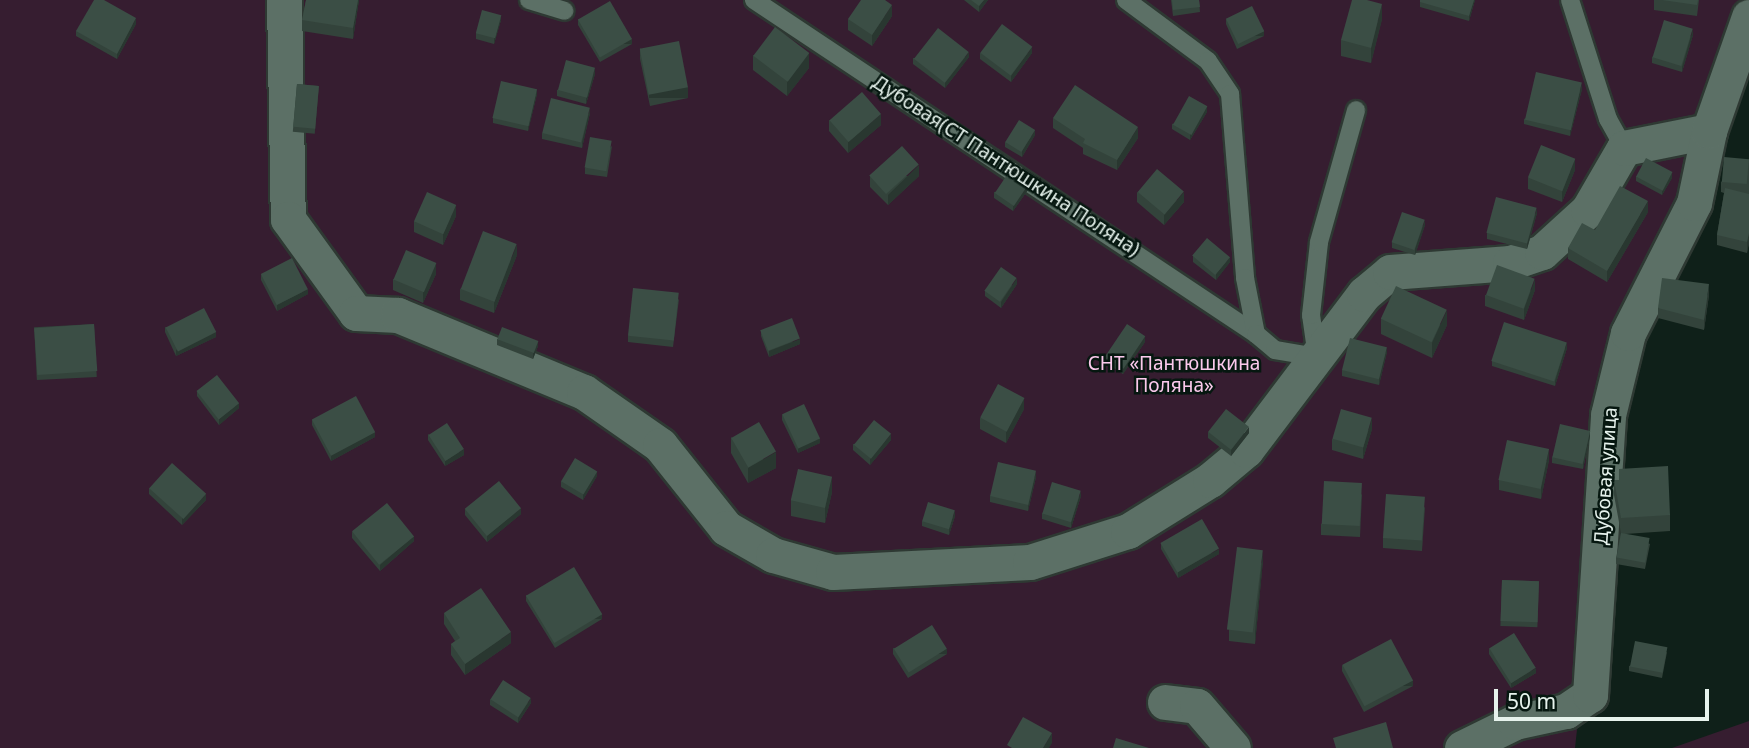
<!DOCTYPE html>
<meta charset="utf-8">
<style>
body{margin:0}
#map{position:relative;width:1749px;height:748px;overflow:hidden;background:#0f2019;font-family:"Noto Sans",sans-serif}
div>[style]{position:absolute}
.green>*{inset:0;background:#361d30}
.roads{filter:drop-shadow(2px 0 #2e3933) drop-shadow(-2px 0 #2e3933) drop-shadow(0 2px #2e3933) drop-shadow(0 -2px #2e3933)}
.service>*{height:18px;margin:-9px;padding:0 9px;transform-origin:9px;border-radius:9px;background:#5c7066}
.minor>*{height:35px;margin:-17.5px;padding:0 17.5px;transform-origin:17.5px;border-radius:17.5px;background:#5c7066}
.wall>*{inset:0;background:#33433b;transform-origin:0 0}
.shaded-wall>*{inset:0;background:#293730;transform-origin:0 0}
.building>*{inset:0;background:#3b4e45;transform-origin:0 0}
span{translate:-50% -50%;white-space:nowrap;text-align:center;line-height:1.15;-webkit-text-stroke:5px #061710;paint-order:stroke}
.street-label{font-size:19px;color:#e7f3ed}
.park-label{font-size:19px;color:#fbc9ec}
.scale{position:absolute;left:1494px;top:689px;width:215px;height:32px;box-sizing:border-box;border:4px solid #e7f3ed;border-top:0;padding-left:9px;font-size:21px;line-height:24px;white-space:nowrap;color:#e7f3ed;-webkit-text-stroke:5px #061710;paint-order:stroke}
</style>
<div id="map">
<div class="green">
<div style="clip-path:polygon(0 0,1749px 0,1749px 32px,1621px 329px,1575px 748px,0 748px)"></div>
<div style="clip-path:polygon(1749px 721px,1749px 748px,1672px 748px)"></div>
</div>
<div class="roads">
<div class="service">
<div style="left:529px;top:0;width:37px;rotate:17deg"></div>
<div style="left:754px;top:0;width:603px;rotate:33.64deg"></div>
<div style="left:1126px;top:0;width:102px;rotate:36.6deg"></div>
<div style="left:1208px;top:61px;width:40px;rotate:56deg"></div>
<div style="left:1230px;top:94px;width:185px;rotate:85.3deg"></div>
<div style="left:1245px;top:278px;width:57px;rotate:78.9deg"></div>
<div style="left:1256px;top:334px;width:25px;rotate:40deg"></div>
<div style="left:1275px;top:350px;width:43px;rotate:9.5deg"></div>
<div style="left:1317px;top:357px;width:42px;rotate:-98.1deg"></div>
<div style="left:1311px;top:315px;width:73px;rotate:-83.7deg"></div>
<div style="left:1319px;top:242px;width:137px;rotate:-74.3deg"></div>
<div style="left:1570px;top:0;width:125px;rotate:72.3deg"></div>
<div style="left:1608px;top:119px;width:33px;rotate:61deg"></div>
</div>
<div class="minor">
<div style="left:284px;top:0;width:219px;rotate:89deg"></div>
<div style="left:288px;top:219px;width:116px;rotate:54.1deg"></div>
<div style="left:356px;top:313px;width:42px;rotate:2.7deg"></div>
<div style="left:398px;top:315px;width:201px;rotate:22.5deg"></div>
<div style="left:584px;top:392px;width:93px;rotate:34.9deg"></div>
<div style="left:660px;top:445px;width:106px;rotate:51.5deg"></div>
<div style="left:726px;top:528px;width:54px;rotate:29.9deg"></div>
<div style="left:773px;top:555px;width:62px;rotate:15.8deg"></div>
<div style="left:833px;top:572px;width:197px;rotate:-2.9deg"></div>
<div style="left:1030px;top:562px;width:103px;rotate:-17.6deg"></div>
<div style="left:1128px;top:531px;width:97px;rotate:-31.9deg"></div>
<div style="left:1210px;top:480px;width:47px;rotate:-39.8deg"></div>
<div style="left:1246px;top:450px;width:196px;rotate:-52.9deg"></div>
<div style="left:1364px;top:294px;width:34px;rotate:-40deg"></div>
<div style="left:1390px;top:272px;width:120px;rotate:-4.3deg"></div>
<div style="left:1510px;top:263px;width:34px;rotate:-19deg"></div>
<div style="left:1542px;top:252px;width:62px;rotate:-42.4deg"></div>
<div style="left:1588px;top:210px;width:72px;rotate:-59.9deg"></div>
<div style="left:1624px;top:148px;width:87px;rotate:-11.3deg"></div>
<div style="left:1165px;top:702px;width:32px;rotate:7deg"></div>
<div style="left:1197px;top:706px;width:55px;rotate:49.4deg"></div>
<div style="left:1462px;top:748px;width:59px;rotate:-26.1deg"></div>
<div style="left:1515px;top:722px;width:52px;rotate:-12.2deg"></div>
<div style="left:1566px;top:711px;width:29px;rotate:-34deg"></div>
<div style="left:1590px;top:695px;width:281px;rotate:-86.3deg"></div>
<div style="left:1608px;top:415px;width:84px;rotate:-76.3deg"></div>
<div style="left:1628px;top:333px;width:146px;rotate:-63.1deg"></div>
<div style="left:1694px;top:203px;width:74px;rotate:-78.2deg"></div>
<div style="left:1709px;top:131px;width:121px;rotate:-70.7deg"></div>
</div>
</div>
<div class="wall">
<div style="clip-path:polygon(306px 0,359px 0,353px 39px,302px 31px,302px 20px)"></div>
<div style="clip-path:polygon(964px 0,988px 0,979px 12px)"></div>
<div style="clip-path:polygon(1171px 0,1199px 0,1200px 12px,1173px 16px)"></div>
<div style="clip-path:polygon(1475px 0,1469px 21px,1420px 7px,1420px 2px)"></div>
<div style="clip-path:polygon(1654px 0,1699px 0,1697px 16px,1654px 10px)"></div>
<div style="clip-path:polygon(892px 16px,872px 46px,848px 30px,848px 19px)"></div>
<div style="clip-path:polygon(578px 19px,632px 44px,600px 62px,578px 25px)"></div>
<div style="clip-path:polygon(1226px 19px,1264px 36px,1237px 49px,1226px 24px)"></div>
<div style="clip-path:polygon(1382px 19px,1371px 63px,1341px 56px,1341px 40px)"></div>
<div style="clip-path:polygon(501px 20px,494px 44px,476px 39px,476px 33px)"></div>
<div style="clip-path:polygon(136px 24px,117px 59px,76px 36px,76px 31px)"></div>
<div style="clip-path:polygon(1693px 35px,1682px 72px,1652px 63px,1652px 57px)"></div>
<div style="clip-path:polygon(640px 48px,688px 98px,650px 106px,640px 59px)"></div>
<div style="clip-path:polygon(980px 53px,1032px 53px,1011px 82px,980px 59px)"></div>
<div style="clip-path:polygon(753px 55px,809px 68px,787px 96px,753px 70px)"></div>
<div style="clip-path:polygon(969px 57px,945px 88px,913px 64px,913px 58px)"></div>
<div style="clip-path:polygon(595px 74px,586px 104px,557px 96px,557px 90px)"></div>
<div style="left:297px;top:84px;width:22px;height:48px;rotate:5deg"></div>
<div style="clip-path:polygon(1582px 89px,1570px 136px,1524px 124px,1524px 119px)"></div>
<div style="clip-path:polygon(537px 94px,528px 131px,493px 123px,493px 118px)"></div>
<div style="clip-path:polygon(1207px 112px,1190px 140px,1172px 129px,1172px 124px)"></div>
<div style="clip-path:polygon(590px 113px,582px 148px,542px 139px,542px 133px)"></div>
<div style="clip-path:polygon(1053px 118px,1138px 138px,1117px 170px,1083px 154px,1083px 148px,1053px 128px)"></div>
<div style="clip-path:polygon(829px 120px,881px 125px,848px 153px,829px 131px)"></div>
<div style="clip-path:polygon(1035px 135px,1022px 157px,1005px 147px,1005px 142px)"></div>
<div style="clip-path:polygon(612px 146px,607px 177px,585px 174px,585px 168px)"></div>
<div style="clip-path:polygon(1749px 159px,1749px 243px,1747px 253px,1717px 245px,1717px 235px,1724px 193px,1721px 192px,1721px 182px)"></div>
<div style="clip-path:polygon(1575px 170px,1562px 202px,1528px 189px,1528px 178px)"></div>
<div style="clip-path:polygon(870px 176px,919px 176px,888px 205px,870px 187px)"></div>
<div style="clip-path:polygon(1636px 176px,1672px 178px,1662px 195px,1636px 181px)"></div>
<div style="clip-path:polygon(1030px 187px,1013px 211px,994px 198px,994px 192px)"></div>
<div style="clip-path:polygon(1137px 192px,1184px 202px,1164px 225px,1137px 202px)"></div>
<div style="clip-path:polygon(1648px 212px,1607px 282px,1568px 259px,1568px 248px,1595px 230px)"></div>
<div style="clip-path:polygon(1537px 213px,1527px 249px,1487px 239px,1487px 233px)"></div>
<div style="clip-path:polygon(456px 216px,443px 245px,414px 232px,414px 221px)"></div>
<div style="clip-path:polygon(1425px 225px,1415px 255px,1392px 248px,1392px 242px)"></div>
<div style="clip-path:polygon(517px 255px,494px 313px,460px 300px,460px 289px)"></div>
<div style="clip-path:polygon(1193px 256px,1230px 262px,1216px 280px,1193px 262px)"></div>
<div style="clip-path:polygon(436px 274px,423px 303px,393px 290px,393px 279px)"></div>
<div style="clip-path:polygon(261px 275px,308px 294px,277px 311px,261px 280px)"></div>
<div style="clip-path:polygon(1017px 284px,1001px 308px,985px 296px,985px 291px)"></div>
<div style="clip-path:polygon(1535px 290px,1524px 320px,1485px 306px,1485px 295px)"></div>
<div style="clip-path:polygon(1709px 295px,1704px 330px,1658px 318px,1658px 308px)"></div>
<div style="clip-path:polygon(679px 299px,673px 347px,628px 342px,628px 336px)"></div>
<div style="clip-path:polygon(1381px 319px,1447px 325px,1432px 358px,1381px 334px)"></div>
<div style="left:94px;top:324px;width:53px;height:60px;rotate:87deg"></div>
<div style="clip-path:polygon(165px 327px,216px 337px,176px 356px,165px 332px)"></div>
<div style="clip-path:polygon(761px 331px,800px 344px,769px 357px,761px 336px)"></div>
<div style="clip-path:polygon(497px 339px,538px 346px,533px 359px,497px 345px)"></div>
<div style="clip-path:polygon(1145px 342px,1123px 374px,1106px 363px,1106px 357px)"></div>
<div style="clip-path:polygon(1567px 348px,1555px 386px,1492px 366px,1492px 361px)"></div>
<div style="clip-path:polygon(1387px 352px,1379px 385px,1342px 376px,1342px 370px)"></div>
<div style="clip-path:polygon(197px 391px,239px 408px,219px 425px,197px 396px)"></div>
<div style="clip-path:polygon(1024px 409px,1006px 443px,980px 429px,980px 418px)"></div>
<div style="clip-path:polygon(782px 414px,820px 443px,798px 453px,782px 420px)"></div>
<div style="clip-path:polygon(312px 420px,375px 437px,331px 461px,312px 425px)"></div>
<div style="clip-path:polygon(1372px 429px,1363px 459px,1332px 450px,1332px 439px)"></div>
<div style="clip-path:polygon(1208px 432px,1249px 433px,1231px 456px,1208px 438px)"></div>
<div style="clip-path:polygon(428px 434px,464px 455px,445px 466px,428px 440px)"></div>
<div style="clip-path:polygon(1590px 436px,1583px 469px,1552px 463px,1552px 457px)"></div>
<div style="clip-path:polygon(731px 437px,776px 468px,748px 483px,731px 453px)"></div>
<div style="clip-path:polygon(891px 440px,870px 465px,853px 450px,853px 444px)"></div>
<div style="clip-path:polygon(1549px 460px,1541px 499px,1499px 490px,1499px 480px)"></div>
<div style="clip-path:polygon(597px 476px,583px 500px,561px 487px,561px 481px)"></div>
<div style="clip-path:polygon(1036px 477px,1028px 511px,990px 502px,990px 496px)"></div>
<div style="clip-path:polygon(1614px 480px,1670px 515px,1670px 531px,1625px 534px,1650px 544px,1645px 569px,1616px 564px,1616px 558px,1621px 533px,1614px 495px)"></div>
<div style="clip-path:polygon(149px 488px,206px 500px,182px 525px,149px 494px)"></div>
<div style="clip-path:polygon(832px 492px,825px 523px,791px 516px,791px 500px)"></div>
<div style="clip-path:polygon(1362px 494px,1360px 537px,1321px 535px,1321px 524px)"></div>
<div style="clip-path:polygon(1081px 496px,1071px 528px,1042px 519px,1042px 513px)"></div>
<div style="clip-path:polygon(1425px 507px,1422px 551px,1383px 548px,1383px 538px)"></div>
<div style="clip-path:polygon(465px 509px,521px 514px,487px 542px,465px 515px)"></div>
<div style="clip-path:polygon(955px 516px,949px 535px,922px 526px,922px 521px)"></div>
<div style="clip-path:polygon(352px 532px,414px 541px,380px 571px,352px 538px)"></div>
<div style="clip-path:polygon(1161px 543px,1219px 554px,1178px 578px,1161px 549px)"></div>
<div style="clip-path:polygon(1263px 560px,1255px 644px,1229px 641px,1229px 630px)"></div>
<div style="left:1502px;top:580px;width:37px;height:46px;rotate:2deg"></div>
<div style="clip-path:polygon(526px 595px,602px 619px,555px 648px,526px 601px)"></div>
<div style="clip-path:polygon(444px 613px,511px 643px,465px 675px,451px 655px,451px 644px,455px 641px,444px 624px)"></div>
<div style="clip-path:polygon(893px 648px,947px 654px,908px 678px,893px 654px)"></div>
<div style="clip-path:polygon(1489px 648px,1536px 673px,1511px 688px,1489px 654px)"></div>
<div style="clip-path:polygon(1667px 652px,1662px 678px,1629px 671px,1629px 666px)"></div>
<div style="clip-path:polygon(1342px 665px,1413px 686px,1364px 712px,1342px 671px)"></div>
<div style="clip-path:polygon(490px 699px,531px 703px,518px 723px,490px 705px)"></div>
</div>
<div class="shaded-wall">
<div style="clip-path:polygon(358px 0,359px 0,353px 39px,353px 28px)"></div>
<div style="clip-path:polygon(984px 0,988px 0,979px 12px,979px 6px)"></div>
<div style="clip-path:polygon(1474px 0,1475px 0,1469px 21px,1469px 16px)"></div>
<div style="clip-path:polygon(1382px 4px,1382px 19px,1371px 63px,1371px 48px)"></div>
<div style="clip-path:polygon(892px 5px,892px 16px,872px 46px,872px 35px)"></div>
<div style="clip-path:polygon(501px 15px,501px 20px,494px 44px,494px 38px)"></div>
<div style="clip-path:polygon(136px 18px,136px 24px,117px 59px,117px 54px)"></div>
<div style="clip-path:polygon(1693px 29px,1693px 35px,1682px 72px,1682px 67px)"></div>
<div style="left:1264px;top:31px;width:5px;height:30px;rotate:90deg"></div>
<div style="left:632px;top:39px;width:5px;height:37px;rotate:90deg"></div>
<div style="clip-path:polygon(1032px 47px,1032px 53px,1011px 82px,1011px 76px)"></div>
<div style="clip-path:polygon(969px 52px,969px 57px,945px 88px,945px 83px)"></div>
<div style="clip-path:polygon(809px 53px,809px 68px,787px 96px,787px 81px)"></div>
<div style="clip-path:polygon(595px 68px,595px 74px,586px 104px,586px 98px)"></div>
<div style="clip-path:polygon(1582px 83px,1582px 89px,1570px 136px,1570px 130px)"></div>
<div style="left:688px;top:87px;width:11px;height:39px;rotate:90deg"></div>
<div style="clip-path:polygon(537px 89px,537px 94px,528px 131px,528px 126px)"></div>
<div style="clip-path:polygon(1207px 106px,1207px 112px,1190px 140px,1190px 134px)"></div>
<div style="clip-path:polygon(590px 108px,590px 113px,582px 148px,582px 142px)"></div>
<div style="clip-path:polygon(881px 114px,881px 125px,848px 153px,848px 142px)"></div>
<div style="clip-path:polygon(1138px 127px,1138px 138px,1117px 170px,1117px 160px)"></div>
<div style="clip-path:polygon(1035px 130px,1035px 135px,1022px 157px,1022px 151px)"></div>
<div style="clip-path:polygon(1575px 159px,1575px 170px,1562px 202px,1562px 192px)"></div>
<div style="clip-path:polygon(919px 165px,919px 176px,888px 205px,888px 195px)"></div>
<div style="clip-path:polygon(1672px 172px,1672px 178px,1662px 195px,1662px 190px)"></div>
<div style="clip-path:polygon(1030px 182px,1030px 187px,1013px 211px,1013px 205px)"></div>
<div style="clip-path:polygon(1184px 192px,1184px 202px,1164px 225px,1164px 215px)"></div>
<div style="clip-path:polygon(1648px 201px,1648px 212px,1607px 282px,1607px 271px)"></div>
<div style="clip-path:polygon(456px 205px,456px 216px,443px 245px,443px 234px)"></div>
<div style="clip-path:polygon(1537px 208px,1537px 213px,1527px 249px,1527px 244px)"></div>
<div style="clip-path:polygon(1425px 220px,1425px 225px,1415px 255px,1415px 249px)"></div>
<div style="clip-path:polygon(1749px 233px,1749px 243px,1747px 253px,1747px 242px)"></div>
<div style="clip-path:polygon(517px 244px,517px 255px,494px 313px,494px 303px)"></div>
<div style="clip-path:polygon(1230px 257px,1230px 262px,1216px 280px,1216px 274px)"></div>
<div style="clip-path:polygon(436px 263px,436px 274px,423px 303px,423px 292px)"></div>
<div style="clip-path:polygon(1017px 278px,1017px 284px,1001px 308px,1001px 302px)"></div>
<div style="clip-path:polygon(1535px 279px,1535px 290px,1524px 320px,1524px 309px)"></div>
<div style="clip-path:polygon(1709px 284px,1709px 295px,1704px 330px,1704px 320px)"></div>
<div style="clip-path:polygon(308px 289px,308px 294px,277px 311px,277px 305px)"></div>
<div style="clip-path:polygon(1447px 310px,1447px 325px,1432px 358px,1432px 343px)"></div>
<div style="clip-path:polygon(216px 332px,216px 337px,176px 356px,176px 350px)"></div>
<div style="clip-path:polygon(1145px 336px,1145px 342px,1123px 374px,1123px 368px)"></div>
<div style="clip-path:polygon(800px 339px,800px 344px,769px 357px,769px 351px)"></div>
<div style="clip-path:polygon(538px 341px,538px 346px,533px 359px,533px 354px)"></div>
<div style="clip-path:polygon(1567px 342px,1567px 348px,1555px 386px,1555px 381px)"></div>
<div style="clip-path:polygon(1387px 347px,1387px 352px,1379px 385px,1379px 379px)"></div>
<div style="clip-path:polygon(1024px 398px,1024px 409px,1006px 443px,1006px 432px)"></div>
<div style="clip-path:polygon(239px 403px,239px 408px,219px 425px,219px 419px)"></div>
<div style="clip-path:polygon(1372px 418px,1372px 429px,1363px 459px,1363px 448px)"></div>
<div style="clip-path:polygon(1249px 427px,1249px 433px,1231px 456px,1231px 450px)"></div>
<div style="clip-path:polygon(1590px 431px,1590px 436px,1583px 469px,1583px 464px)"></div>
<div style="clip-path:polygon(375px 432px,375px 437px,331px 461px,331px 455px)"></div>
<div style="clip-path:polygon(891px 434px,891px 440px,870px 465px,870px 459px)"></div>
<div style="clip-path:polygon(820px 438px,820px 443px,798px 453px,798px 448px)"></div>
<div style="clip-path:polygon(464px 449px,464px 455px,445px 466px,445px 461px)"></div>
<div style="clip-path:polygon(1549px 449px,1549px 460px,1541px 499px,1541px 488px)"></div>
<div style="clip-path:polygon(776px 452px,776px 468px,748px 483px,748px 468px)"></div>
<div style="clip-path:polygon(597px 471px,597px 476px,583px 500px,583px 494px)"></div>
<div style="clip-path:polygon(1036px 471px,1036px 477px,1028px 511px,1028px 506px)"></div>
<div style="clip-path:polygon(832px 477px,832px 492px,825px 523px,825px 508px)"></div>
<div style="clip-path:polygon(1081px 491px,1081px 496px,1071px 528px,1071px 522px)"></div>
<div style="clip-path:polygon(206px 494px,206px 500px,182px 525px,182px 519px)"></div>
<div style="clip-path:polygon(521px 508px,521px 514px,487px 542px,487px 536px)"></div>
<div style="clip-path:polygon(955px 510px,955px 516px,949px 535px,949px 529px)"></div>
<div style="clip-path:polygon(414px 536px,414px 541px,380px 571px,380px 565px)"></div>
<div style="clip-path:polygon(1219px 549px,1219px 554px,1178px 578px,1178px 572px)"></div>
<div style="clip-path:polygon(1263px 550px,1263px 560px,1255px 644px,1255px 633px)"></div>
<div style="left:602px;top:614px;width:5px;height:55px;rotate:90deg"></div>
<div style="clip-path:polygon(511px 632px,511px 643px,465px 675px,465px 664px)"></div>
<div style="left:947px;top:649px;width:5px;height:46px;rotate:90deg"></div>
<div style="clip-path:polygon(1536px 668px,1536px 673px,1511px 688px,1511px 683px)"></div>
<div style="left:1413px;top:680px;width:6px;height:55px;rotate:90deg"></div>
<div style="clip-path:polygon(531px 698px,531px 703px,518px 723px,518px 718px)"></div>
<div style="clip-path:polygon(1052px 733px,1052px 743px,1049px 748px,1043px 748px)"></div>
</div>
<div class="building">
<div style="clip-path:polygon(94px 0,104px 0,136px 18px,117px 54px,76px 31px)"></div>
<div style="clip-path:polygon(306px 0,358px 0,353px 28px,302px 20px)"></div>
<div style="clip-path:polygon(861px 0,885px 0,892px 5px,872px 35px,848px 19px)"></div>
<div style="clip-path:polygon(971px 0,984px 0,979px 6px)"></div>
<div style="clip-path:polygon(1172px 0,1199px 0,1200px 7px,1173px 10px)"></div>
<div style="clip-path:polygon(1352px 0,1367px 0,1382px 4px,1371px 48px,1341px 40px)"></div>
<div style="clip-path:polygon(1420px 0,1474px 0,1469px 16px,1420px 2px)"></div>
<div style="clip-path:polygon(1662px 0,1698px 0,1697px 5px)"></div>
<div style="left:610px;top:1px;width:44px;height:37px;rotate:60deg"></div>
<div style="left:1252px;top:6px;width:28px;height:29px;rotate:64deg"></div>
<div style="left:482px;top:10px;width:20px;height:24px;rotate:15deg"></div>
<div style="left:1664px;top:20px;width:30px;height:39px;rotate:17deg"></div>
<div style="left:1002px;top:24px;width:38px;height:36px;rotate:37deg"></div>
<div style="left:775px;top:27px;width:43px;height:36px;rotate:37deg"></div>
<div style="left:938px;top:28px;width:39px;height:39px;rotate:38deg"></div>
<div style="left:679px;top:41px;width:47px;height:40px;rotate:79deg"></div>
<div style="left:566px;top:60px;width:30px;height:31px;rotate:15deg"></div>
<div style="left:1536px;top:72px;width:47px;height:49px;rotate:13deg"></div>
<div style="left:501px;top:81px;width:37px;height:38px;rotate:13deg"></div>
<div style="left:297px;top:84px;width:22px;height:43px;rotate:5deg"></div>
<div style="clip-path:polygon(1075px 85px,1138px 127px,1117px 160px,1083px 143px,1085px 139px,1053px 118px)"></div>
<div style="left:862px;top:92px;width:29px;height:43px;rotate:49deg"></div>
<div style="left:1189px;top:96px;width:21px;height:33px;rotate:29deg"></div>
<div style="left:551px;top:98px;width:40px;height:36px;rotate:14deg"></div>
<div style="left:1019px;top:120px;width:19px;height:26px;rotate:32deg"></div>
<div style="left:590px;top:137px;width:22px;height:31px;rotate:10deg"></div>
<div style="left:1541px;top:145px;width:37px;height:35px;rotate:22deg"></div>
<div style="left:902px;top:146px;width:25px;height:44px;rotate:48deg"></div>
<div style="left:1724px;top:157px;width:25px;height:25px;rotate:5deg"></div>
<div style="left:1646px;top:158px;width:30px;height:21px;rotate:28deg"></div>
<div style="left:1011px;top:169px;width:23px;height:29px;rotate:34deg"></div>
<div style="left:1157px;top:169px;width:35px;height:30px;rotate:40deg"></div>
<div style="clip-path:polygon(1620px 186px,1648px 201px,1607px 271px,1568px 248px,1582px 223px,1595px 230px)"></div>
<div style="clip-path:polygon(1725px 188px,1749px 194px,1749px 233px,1747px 242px,1717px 235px)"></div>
<div style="left:427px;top:192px;width:32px;height:32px;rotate:24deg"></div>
<div style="left:1496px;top:197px;width:42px;height:37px;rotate:15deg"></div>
<div style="left:1402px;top:212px;width:24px;height:32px;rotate:19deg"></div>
<div style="left:483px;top:231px;width:36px;height:62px;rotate:21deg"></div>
<div style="left:1207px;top:238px;width:30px;height:23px;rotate:40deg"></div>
<div style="left:406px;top:250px;width:33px;height:32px;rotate:23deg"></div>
<div style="left:292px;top:258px;width:35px;height:35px;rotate:63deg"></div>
<div style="left:1497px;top:265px;width:40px;height:32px;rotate:20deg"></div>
<div style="left:1001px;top:267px;width:19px;height:29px;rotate:35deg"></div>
<div style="clip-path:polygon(1662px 278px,1709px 284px,1704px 320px,1658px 308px)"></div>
<div style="left:1396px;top:286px;width:56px;height:36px;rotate:25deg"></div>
<div style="left:633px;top:288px;width:46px;height:48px;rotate:6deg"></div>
<div style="left:204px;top:308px;width:27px;height:43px;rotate:63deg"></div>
<div style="left:792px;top:318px;width:22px;height:34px;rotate:69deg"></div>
<div style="left:1504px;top:322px;width:66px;height:41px;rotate:18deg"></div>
<div style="left:94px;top:324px;width:47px;height:60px;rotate:86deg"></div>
<div style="left:1127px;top:324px;width:22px;height:39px;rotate:34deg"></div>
<div style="left:502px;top:327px;width:39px;height:13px;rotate:21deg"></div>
<div style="left:1350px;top:338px;width:38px;height:33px;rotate:14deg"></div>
<div style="left:217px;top:375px;width:36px;height:26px;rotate:52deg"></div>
<div style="left:998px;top:384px;width:30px;height:38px;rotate:28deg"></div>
<div style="left:356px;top:396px;width:41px;height:50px;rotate:62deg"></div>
<div style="left:804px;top:404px;width:38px;height:24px;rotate:65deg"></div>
<div style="left:1226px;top:409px;width:29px;height:29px;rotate:38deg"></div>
<div style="left:1341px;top:409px;width:32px;height:31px;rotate:16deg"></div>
<div style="left:874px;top:420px;width:22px;height:32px;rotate:39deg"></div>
<div style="left:759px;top:422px;width:34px;height:32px;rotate:60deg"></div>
<div style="left:447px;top:423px;width:31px;height:22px;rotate:57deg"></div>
<div style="left:1560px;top:424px;width:31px;height:34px;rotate:13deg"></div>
<div style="left:1507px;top:440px;width:43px;height:41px;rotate:12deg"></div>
<div style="left:575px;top:458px;width:26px;height:27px;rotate:31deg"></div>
<div style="left:998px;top:462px;width:39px;height:35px;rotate:13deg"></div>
<div style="left:172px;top:463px;width:46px;height:34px;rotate:42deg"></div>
<div style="clip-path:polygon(1668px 466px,1670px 515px,1621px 518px,1614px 480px,1619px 480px,1619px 469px)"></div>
<div style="left:798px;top:469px;width:35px;height:32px;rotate:13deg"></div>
<div style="left:499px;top:481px;width:35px;height:44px;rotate:51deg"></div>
<div style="left:1324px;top:481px;width:38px;height:43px;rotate:3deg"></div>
<div style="left:1052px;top:482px;width:30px;height:33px;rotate:17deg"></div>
<div style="left:1386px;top:494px;width:39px;height:44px;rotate:4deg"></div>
<div style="left:928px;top:502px;width:28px;height:20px;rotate:17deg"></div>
<div style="left:387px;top:503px;width:43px;height:45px;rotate:51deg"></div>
<div style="left:1202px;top:519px;width:34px;height:48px;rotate:60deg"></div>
<div style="left:1621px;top:533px;width:29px;height:25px;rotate:10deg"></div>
<div style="left:1237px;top:547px;width:26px;height:83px;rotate:7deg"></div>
<div style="left:574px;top:567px;width:55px;height:56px;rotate:59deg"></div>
<div style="left:1502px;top:580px;width:37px;height:41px;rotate:2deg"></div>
<div style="clip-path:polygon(481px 588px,511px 632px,465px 664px,451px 644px,460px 638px,444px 613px)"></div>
<div style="left:932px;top:625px;width:28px;height:45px;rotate:58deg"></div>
<div style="left:1514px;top:633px;width:41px;height:29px;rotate:58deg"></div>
<div style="left:1391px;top:639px;width:47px;height:55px;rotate:62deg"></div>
<div style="left:1635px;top:641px;width:33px;height:26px;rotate:11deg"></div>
<div style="left:503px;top:680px;width:33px;height:23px;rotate:33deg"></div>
<div style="clip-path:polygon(1023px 717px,1052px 733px,1043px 748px,1012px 748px,1007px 745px)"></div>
<div style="clip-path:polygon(1386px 722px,1393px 748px,1336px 748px,1333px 738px)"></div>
<div style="clip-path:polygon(1116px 738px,1149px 748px,1113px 748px)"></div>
</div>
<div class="street-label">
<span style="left:1006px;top:166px;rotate:33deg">Дубовая(СТ Пантюшкина Поляна)</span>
<span style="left:1606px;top:476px;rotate:-86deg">Дубовая улица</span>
</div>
<div class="park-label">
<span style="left:1174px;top:375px">СНТ «Пантюшкина<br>Поляна»</span>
</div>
<div class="scale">50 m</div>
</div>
